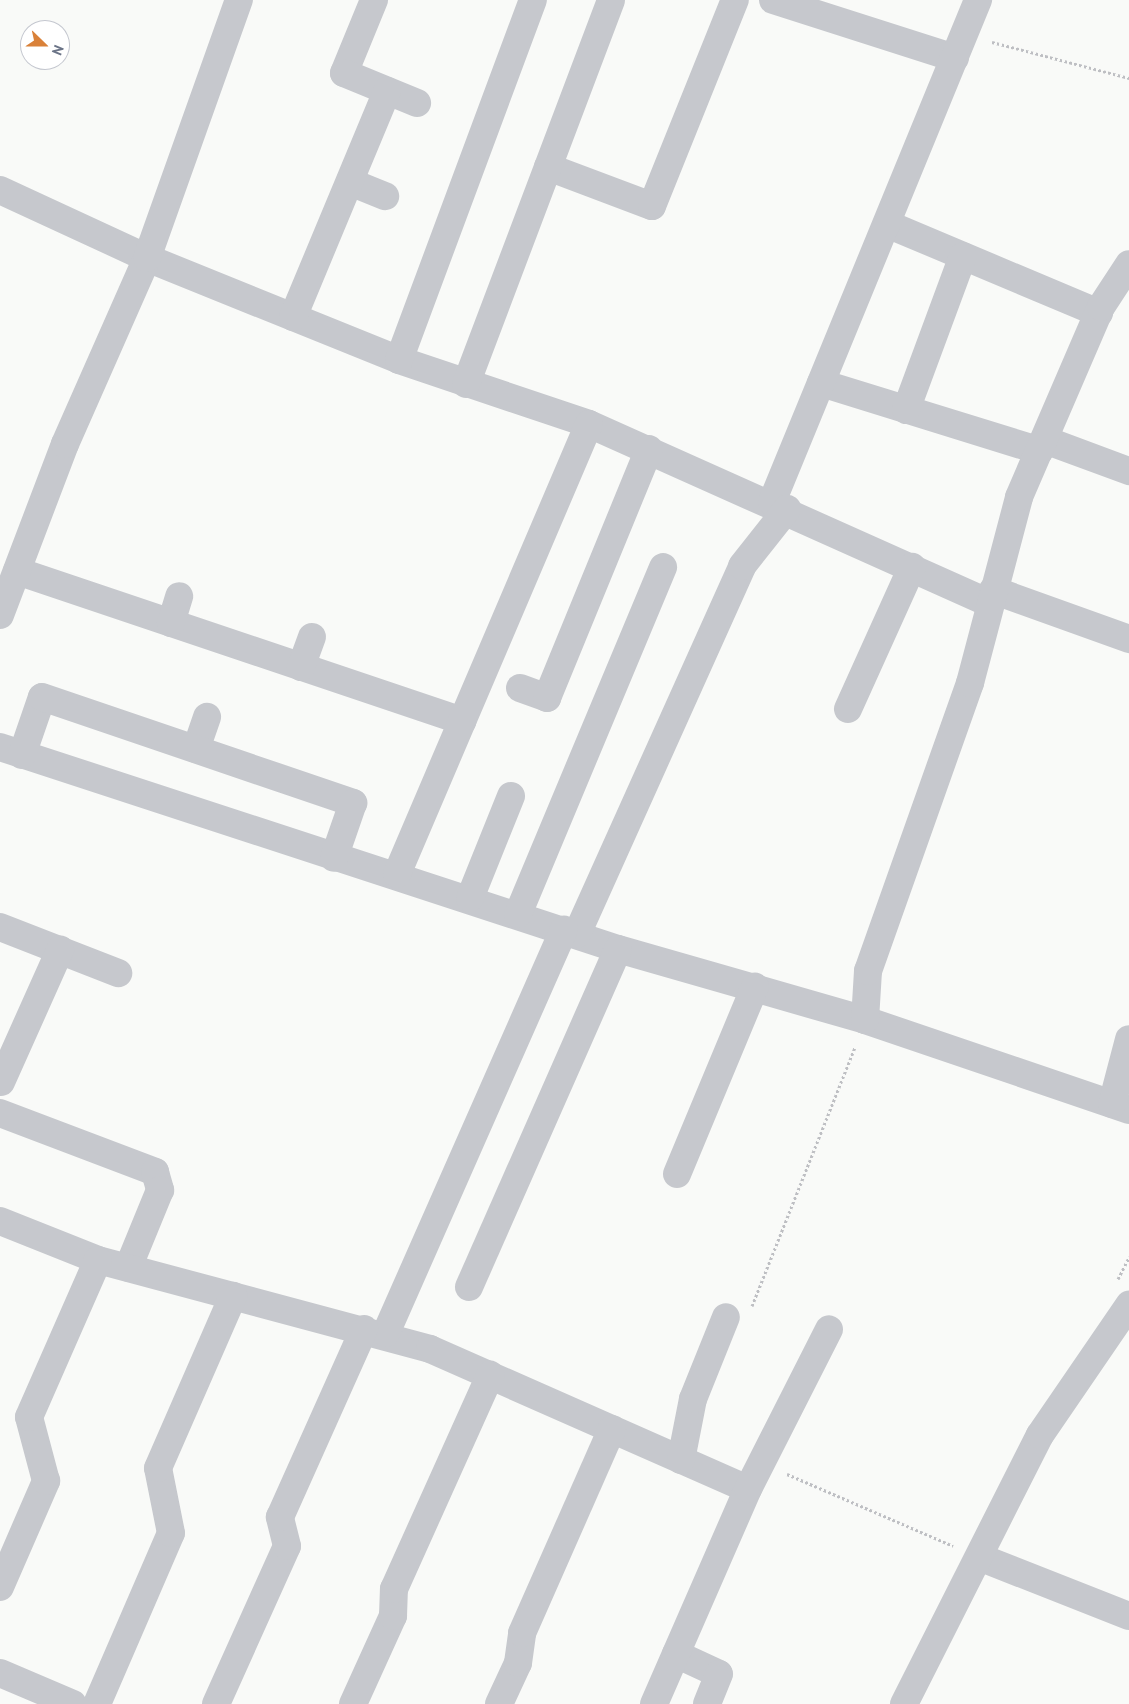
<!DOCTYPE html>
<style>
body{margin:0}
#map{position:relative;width:1129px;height:1704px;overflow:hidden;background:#f9faf8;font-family:"PT Sans",sans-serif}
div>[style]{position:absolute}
.path>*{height:3px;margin-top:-1.5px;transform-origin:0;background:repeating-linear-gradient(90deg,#bebfc3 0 2.5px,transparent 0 5px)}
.minor>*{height:28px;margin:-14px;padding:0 14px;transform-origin:14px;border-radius:14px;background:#c6c8cd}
span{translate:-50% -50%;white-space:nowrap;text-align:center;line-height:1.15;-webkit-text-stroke:5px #fff;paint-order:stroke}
.north{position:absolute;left:20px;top:20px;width:50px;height:50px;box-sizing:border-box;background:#fff;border:1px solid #c4c7cf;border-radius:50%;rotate:112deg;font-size:14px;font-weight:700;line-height:20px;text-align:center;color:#6b7487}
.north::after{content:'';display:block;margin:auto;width:18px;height:22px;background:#d98139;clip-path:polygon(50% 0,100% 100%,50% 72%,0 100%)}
</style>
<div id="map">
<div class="path">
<div style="left:992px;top:42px;width:142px;rotate:14.7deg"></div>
<div style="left:1118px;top:1279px;width:25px;rotate:-63deg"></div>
<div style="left:752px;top:1306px;width:279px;rotate:-68.3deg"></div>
<div style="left:787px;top:1474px;width:181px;rotate:23.4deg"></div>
</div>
<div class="minor">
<div style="left:374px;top:0;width:79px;rotate:112.3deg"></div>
<div style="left:344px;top:73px;width:79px;rotate:22.3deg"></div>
<div style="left:773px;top:0;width:191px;rotate:17.7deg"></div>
<div style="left:548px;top:167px;width:111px;rotate:20.6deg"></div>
<div style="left:652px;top:206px;width:222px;rotate:-68.1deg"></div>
<div style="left:350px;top:182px;width:38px;rotate:22deg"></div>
<div style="left:0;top:190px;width:162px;rotate:24.8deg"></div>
<div style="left:147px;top:258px;width:272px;rotate:22deg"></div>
<div style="left:399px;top:360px;width:200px;rotate:18.6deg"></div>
<div style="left:589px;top:424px;width:438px;rotate:24.1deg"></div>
<div style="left:887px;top:224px;width:230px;rotate:22.8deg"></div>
<div style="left:293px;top:317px;width:245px;rotate:-67.4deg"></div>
<div style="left:399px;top:360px;width:384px;rotate:-69.6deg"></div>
<div style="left:821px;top:383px;width:229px;rotate:17.2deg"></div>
<div style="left:466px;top:384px;width:410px;rotate:-69.3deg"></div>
<div style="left:906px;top:410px;width:164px;rotate:-69.7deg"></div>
<div style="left:1045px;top:440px;width:90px;rotate:20.3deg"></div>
<div style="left:772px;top:502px;width:543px;rotate:-67.69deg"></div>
<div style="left:17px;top:571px;width:470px;rotate:18.6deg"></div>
<div style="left:993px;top:590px;width:145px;rotate:19.8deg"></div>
<div style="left:0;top:615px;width:183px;rotate:-69.2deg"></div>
<div style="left:65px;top:444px;width:203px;rotate:-66.2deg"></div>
<div style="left:147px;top:258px;width:274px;rotate:-70.4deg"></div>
<div style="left:171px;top:623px;width:28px;rotate:-73deg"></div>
<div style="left:301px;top:667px;width:32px;rotate:-70deg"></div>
<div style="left:520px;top:688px;width:29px;rotate:20deg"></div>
<div style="left:547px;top:698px;width:269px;rotate:-67.7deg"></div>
<div style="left:848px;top:709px;width:156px;rotate:-65.7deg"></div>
<div style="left:0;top:747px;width:650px;rotate:18.1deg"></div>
<div style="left:618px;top:949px;width:257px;rotate:16deg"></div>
<div style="left:865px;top:1020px;width:279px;rotate:18.8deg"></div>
<div style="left:196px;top:749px;width:34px;rotate:-71deg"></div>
<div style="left:22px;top:755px;width:61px;rotate:-71deg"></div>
<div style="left:42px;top:697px;width:329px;rotate:18.8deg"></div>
<div style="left:353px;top:803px;width:58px;rotate:109.1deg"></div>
<div style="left:397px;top:874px;width:489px;rotate:-66.9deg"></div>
<div style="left:470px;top:898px;width:110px;rotate:-68.1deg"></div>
<div style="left:518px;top:914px;width:376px;rotate:-67.3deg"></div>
<div style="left:0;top:927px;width:127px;rotate:21.3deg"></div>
<div style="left:577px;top:934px;width:403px;rotate:-65.8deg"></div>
<div style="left:742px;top:566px;width:73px;rotate:-51.7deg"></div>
<div style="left:865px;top:1020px;width:49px;rotate:-86.5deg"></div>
<div style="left:868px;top:971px;width:306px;rotate:-70.5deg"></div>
<div style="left:970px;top:683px;width:192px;rotate:-75.2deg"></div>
<div style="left:1019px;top:497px;width:207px;rotate:-66.7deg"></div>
<div style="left:1101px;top:307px;width:51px;rotate:-56.9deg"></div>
<div style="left:1px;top:1082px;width:145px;rotate:-65.9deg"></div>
<div style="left:1112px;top:1104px;width:67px;rotate:-75.3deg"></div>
<div style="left:0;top:1113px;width:166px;rotate:20.8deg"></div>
<div style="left:155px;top:1172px;width:19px;rotate:74deg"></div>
<div style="left:160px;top:1190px;width:84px;rotate:112.3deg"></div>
<div style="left:677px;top:1174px;width:203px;rotate:-67.4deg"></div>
<div style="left:0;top:1221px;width:105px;rotate:21.7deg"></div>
<div style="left:98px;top:1260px;width:344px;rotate:15deg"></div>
<div style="left:430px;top:1349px;width:347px;rotate:23.8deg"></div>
<div style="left:469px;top:1287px;width:369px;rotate:-66.2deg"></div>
<div style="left:386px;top:1333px;width:441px;rotate:-66.2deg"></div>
<div style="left:681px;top:1460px;width:62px;rotate:-78.9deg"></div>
<div style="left:693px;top:1399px;width:88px;rotate:-68.1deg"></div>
<div style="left:979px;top:1557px;width:161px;rotate:21.5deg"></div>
<div style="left:0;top:1587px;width:116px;rotate:-66.5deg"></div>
<div style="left:46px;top:1481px;width:66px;rotate:-104.9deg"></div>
<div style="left:29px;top:1417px;width:171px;rotate:-66.3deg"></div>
<div style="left:676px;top:1654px;width:47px;rotate:24.9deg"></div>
<div style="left:719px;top:1674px;width:32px;rotate:112deg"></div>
<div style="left:0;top:1673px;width:79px;rotate:23deg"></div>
<div style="left:97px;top:1704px;width:186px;rotate:-66.6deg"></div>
<div style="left:171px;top:1533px;width:66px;rotate:-101.3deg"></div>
<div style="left:158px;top:1468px;width:188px;rotate:-66.4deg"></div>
<div style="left:216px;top:1704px;width:173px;rotate:-65.8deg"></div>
<div style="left:287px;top:1546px;width:30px;rotate:-104deg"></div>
<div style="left:280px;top:1517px;width:206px;rotate:-65.9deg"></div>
<div style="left:353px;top:1704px;width:97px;rotate:-65.6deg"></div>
<div style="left:393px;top:1616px;width:27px;rotate:-88deg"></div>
<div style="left:394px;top:1589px;width:235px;rotate:-65.8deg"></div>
<div style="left:499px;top:1704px;width:45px;rotate:-65.1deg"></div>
<div style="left:518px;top:1663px;width:30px;rotate:-82deg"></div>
<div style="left:522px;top:1633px;width:223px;rotate:-66.2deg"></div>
<div style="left:654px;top:1704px;width:235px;rotate:-66.4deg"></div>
<div style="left:748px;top:1489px;width:179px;rotate:-63.1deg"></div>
<div style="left:904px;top:1704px;width:301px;rotate:-63.2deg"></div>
<div style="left:1040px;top:1435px;width:158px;rotate:-55.6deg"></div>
</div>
<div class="north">N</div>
</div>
